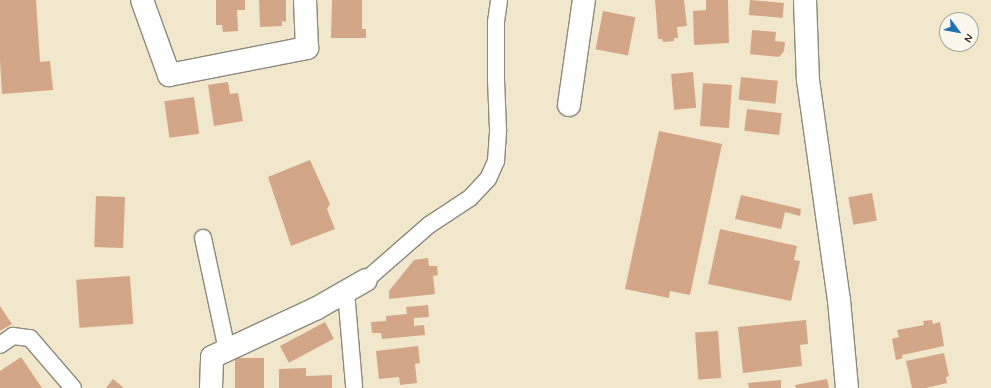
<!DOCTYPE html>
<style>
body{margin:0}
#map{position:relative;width:991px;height:388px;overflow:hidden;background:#f1e7cc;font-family:Mynerve,sans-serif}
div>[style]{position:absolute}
.building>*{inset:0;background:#d3a688;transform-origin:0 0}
.roads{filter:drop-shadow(1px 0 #8e897c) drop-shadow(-1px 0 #8e897c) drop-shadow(0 1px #8e897c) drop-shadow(0 -1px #8e897c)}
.service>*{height:16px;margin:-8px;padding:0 8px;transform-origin:8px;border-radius:8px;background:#fff}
.minor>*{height:22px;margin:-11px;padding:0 11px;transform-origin:11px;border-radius:11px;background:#fff}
span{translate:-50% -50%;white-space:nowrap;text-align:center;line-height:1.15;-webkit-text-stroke:3px #fbf7ec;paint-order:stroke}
.north{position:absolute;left:939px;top:12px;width:40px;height:40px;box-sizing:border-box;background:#fbf7ec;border:1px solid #a8a59f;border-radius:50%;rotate:122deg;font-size:11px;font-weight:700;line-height:16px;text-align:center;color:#2b2b2b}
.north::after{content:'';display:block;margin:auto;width:14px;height:18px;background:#1f6fb2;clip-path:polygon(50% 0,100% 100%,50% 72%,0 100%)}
</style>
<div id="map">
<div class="building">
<div style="clip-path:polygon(0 0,36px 0,40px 62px,50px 61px,53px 90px,2px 94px,0 60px)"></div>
<div style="clip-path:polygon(216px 0,245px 0,245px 10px,237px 10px,238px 31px,223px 32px,222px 25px,216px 25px)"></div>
<div style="clip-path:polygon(259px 0,286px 0,286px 22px,282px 21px,282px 26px,260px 27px)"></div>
<div style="clip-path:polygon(332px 0,362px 0,362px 29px,366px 29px,366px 38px,331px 38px)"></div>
<div style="clip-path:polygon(655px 0,684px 0,687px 26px,677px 27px,678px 38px,674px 38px,674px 41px,663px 42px,662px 39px,658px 39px)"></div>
<div style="clip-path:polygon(706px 0,728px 0,729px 43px,694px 45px,693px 11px,706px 10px)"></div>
<div style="left:750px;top:0;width:34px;height:15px;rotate:5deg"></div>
<div style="left:603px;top:11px;width:33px;height:39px;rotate:11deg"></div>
<div style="clip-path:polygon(752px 30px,776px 32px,775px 41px,785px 42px,784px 51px,779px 57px,750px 54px)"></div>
<div style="left:693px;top:72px;width:36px;height:22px;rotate:85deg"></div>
<div style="left:741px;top:77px;width:37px;height:23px;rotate:6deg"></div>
<div style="clip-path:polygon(228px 82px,230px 94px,238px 93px,243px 121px,214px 126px,208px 85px)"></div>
<div style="left:703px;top:83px;width:29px;height:43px;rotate:4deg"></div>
<div style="left:194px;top:97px;width:37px;height:30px;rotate:82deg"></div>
<div style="left:747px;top:109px;width:35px;height:22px;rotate:7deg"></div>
<div style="clip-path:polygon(659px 131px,722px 144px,690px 295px,670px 291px,669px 298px,625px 289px)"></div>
<div style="clip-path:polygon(310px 160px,330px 204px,327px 209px,335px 229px,291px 246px,268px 177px)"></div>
<div style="left:872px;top:193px;width:28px;height:24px;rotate:80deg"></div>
<div style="clip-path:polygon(741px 195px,801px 209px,800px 216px,785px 212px,781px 229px,735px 219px)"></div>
<div style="left:96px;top:196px;width:29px;height:51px;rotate:2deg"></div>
<div style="clip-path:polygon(720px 229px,797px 246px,794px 260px,800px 261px,791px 301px,708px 284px)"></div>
<div style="clip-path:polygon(428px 258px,429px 266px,437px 266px,438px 275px,433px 276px,435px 294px,389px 299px,389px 291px,414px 260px)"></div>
<div style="left:130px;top:276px;width:48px;height:54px;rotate:86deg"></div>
<div style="clip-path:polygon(428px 305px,429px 317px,414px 318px,414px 326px,424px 325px,425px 335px,382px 339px,381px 333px,372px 333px,371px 322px,386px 321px,386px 316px,407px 314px,406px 307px)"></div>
<div style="clip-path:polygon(0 306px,12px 324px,0 331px)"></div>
<div style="clip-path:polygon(806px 320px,808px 344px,800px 345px,802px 366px,743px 373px,738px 327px)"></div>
<div style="clip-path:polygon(932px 320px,933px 324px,940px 322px,944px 346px,902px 355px,903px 358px,896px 360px,892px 339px,899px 337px,897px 330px,924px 325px,923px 321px)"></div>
<div style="left:325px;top:322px;width:19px;height:51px;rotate:62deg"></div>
<div style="left:718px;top:331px;width:47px;height:23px;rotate:86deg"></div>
<div style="clip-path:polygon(418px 346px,420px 363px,415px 364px,417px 383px,400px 385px,399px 377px,379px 379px,376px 351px)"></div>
<div style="clip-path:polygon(944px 353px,949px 376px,946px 377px,947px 383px,926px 388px,912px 388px,906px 361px)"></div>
<div style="clip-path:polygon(21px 357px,42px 388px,0 388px,0 371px)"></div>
<div style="left:264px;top:358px;width:30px;height:29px;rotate:90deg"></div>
<div style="clip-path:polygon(306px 368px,306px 376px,332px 375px,332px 388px,279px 388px,279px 369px)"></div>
<div style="clip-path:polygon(113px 379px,124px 388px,106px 388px)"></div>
<div style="clip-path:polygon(827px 379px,829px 388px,796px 388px,795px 385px)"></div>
<div style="clip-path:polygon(781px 380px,781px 388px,749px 388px,748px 383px)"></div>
</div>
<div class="roads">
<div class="service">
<div style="left:203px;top:238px;width:115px;rotate:77.9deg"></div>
<div style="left:366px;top:280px;width:84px;rotate:-41.1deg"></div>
<div style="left:429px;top:225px;width:49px;rotate:-33.4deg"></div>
<div style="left:470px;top:198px;width:26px;rotate:-47deg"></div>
<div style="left:488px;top:179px;width:20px;rotate:-66deg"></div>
<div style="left:496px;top:161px;width:32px;rotate:-86deg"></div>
<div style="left:498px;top:129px;width:50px;rotate:-92.3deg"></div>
<div style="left:496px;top:79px;width:57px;rotate:-90deg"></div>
<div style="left:496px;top:22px;width:22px;rotate:-82deg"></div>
<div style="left:346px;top:292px;width:94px;rotate:85.1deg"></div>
<div style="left:0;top:345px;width:16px;rotate:-35deg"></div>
<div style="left:13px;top:336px;width:17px;rotate:7deg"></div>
<div style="left:30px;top:338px;width:66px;rotate:49.3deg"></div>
</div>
<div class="minor">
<div style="left:142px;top:0;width:80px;rotate:70.2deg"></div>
<div style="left:169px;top:75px;width:141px;rotate:-11.1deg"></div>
<div style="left:307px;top:48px;width:48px;rotate:-92.4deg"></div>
<div style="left:805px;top:0;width:80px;rotate:87.9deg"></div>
<div style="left:808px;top:80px;width:222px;rotate:82deg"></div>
<div style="left:839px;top:300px;width:88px;rotate:84.8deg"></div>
<div style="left:569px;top:105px;width:106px;rotate:-81.9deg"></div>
<div style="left:211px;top:388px;width:31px;rotate:-88deg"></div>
<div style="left:212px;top:357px;width:116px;rotate:-25deg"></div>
<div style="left:317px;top:308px;width:56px;rotate:-29.7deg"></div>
</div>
</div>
<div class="north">N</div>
</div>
